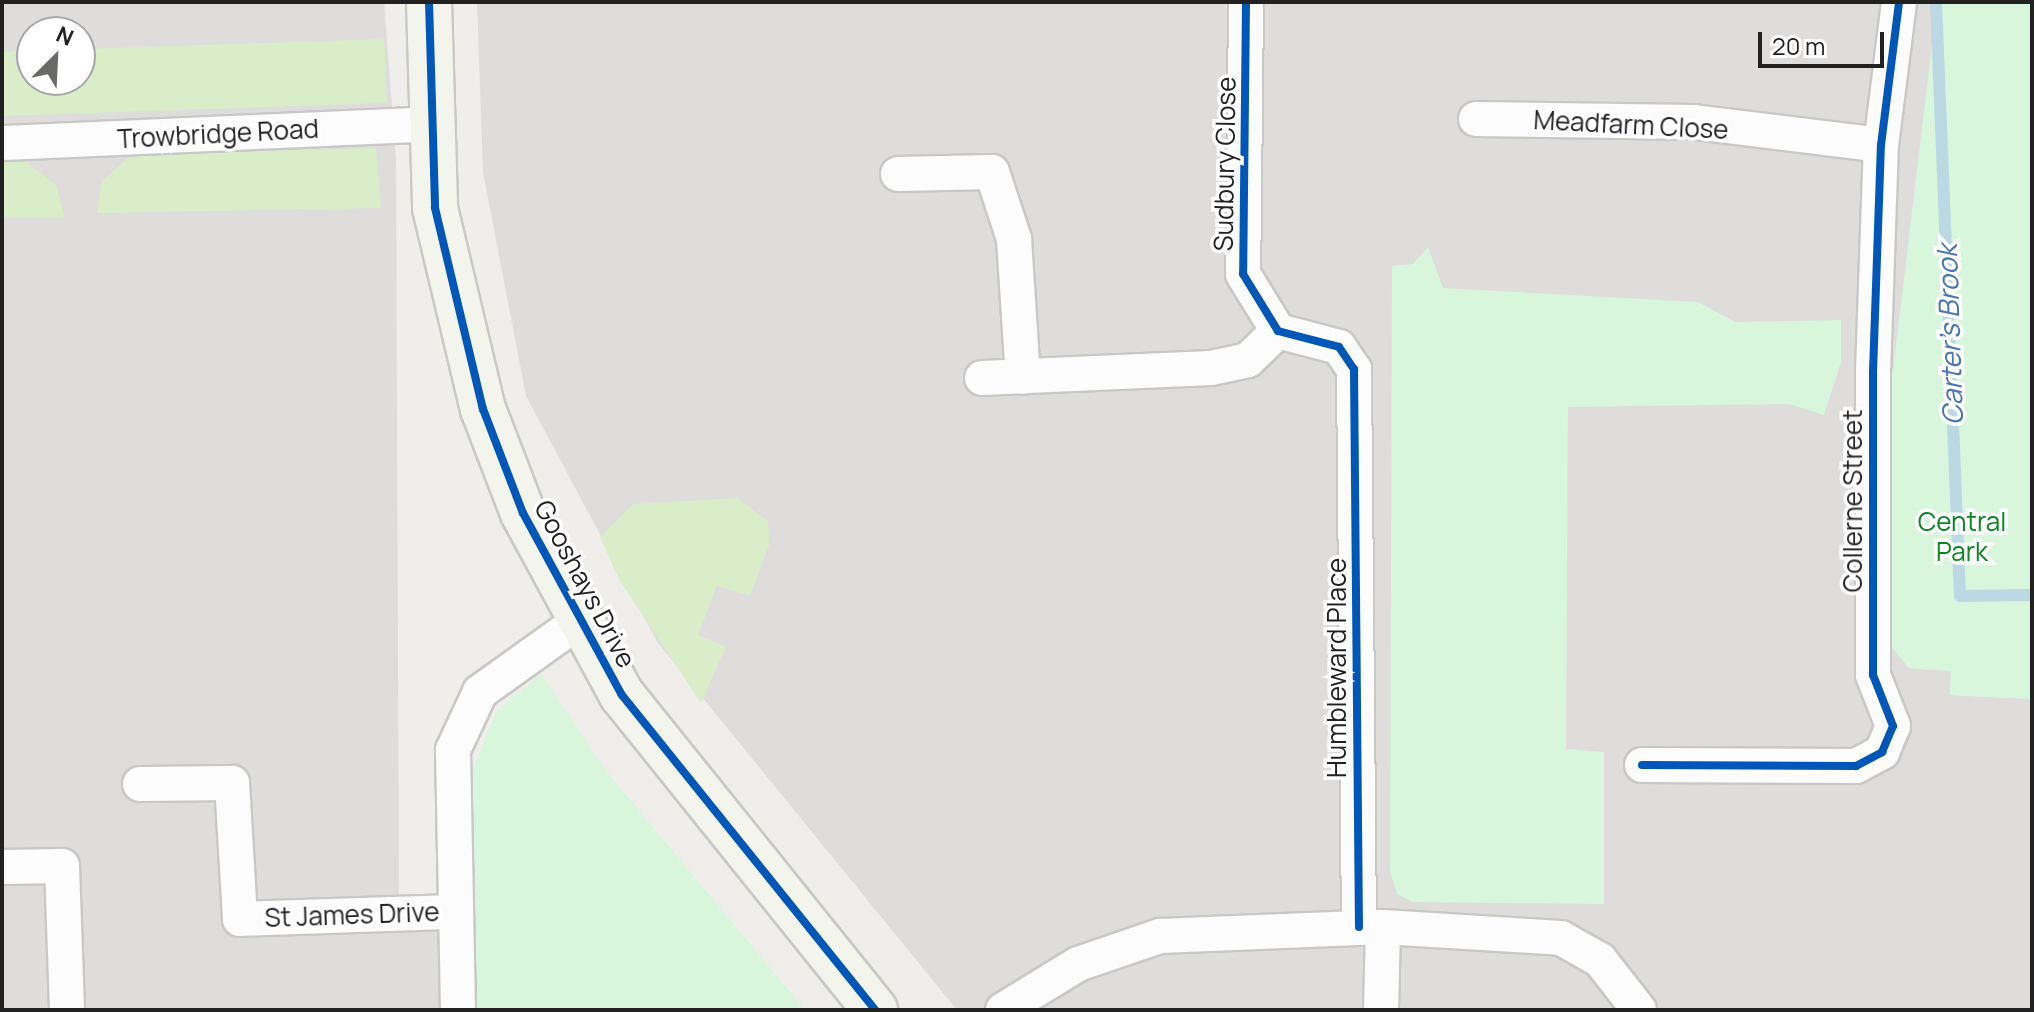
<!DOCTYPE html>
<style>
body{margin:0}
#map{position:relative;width:2034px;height:1012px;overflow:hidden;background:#efeeea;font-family:Manrope,sans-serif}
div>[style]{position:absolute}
.residential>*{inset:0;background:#dedddb}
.grass>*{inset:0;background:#d8edc8}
.park>*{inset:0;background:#d7f6db}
.stream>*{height:12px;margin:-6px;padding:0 6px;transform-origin:6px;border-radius:6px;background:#bcd8e3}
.roads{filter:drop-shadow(2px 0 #c8c8c6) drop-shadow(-2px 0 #c8c8c6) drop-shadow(0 2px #c8c8c6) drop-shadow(0 -2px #c8c8c6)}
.street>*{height:34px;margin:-17px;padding:0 17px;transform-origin:17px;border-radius:17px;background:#fdfcfc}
.secondary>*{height:44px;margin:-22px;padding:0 22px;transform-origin:22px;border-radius:22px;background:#f3f5ec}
.cycleway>*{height:8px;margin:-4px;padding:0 4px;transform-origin:4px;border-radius:4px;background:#0057b8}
span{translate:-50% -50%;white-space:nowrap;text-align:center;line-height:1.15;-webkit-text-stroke:7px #fff;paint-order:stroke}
.street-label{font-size:26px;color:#212121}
.park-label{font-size:26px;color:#07871e}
.water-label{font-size:28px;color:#4875b6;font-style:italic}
.frame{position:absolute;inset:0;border:4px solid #212121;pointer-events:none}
.north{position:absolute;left:16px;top:16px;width:80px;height:80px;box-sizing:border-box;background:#fff;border:2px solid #a6a6a6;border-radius:50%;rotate:24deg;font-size:22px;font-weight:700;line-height:32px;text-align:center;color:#212121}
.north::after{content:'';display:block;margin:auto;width:28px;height:36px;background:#696967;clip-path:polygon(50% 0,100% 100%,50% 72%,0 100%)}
.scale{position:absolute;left:1758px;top:32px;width:126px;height:36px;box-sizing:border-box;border:4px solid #212121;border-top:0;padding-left:10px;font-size:24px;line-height:28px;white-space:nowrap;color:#212121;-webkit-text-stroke:6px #fff;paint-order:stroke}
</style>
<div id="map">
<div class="residential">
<div style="clip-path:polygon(evenodd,2px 2px,384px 2px,396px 158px,399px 913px,453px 912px,458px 1010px,2px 1010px,2px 2px,32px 32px,80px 32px,80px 80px,32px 80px,32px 32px)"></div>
<div style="clip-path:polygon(477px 2px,1937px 2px,1892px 530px,1889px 643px,1909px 668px,1951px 671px,1950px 695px,2032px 699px,2032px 1010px,957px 1010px,658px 643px,526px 396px,483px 172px)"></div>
</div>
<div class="grass">
<div style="clip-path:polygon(384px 39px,387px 103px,2px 116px,2px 52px,32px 51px,32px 80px,80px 80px,80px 49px)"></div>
<div style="clip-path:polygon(376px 148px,381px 208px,97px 213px,102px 181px,132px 154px)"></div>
<div style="clip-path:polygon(2px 159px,24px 160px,56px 185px,65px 218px,2px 218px)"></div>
<div style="clip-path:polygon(737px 498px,768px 521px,769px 545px,750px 596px,717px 586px,698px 635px,726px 647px,701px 703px,619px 579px,600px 537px,633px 504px)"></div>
</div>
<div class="park">
<div style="clip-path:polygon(1937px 2px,2032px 2px,2032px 699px,1950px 695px,1951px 671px,1909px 668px,1889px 644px,1890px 396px)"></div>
<div style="clip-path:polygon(1428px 247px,1443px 288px,1698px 302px,1735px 322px,1841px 320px,1841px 362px,1824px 415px,1789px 404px,1568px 407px,1566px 749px,1604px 752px,1604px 904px,1413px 902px,1397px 894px,1390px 872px,1392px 266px,1413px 264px)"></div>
<div style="clip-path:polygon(541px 674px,607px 772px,805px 1010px,473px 1010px,469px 779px,496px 712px)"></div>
</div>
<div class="stream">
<div style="left:1936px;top:2px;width:594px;rotate:87.69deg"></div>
<div style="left:1960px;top:596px;width:72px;rotate:-0.8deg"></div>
</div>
<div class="roads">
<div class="street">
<div style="left:1246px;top:2px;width:272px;rotate:90.6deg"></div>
<div style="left:1243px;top:274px;width:67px;rotate:58.4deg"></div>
<div style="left:1278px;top:331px;width:63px;rotate:14.7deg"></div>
<div style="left:1339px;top:347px;width:27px;rotate:56deg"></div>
<div style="left:1354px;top:369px;width:558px;rotate:89.49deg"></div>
<div style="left:1476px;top:119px;width:218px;rotate:0.8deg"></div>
<div style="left:1694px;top:122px;width:188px;rotate:7deg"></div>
<div style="left:2px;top:143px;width:431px;rotate:-2.5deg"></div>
<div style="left:898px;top:174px;width:94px;rotate:-1.2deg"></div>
<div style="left:992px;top:172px;width:71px;rotate:71.8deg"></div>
<div style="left:1014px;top:239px;width:138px;rotate:86.3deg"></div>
<div style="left:982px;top:378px;width:229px;rotate:-2.5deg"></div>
<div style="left:1211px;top:368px;width:38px;rotate:-12deg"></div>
<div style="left:1248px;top:360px;width:42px;rotate:-44deg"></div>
<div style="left:1642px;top:765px;width:214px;rotate:0.3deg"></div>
<div style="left:1856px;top:766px;width:30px;rotate:-28deg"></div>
<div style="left:1882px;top:752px;width:28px;rotate:-67deg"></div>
<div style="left:1893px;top:726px;width:55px;rotate:-111.4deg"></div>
<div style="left:1873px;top:675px;width:303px;rotate:-90deg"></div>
<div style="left:1873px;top:372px;width:227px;rotate:-88deg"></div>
<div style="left:1881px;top:145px;width:144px;rotate:-82.8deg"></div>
<div style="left:140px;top:784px;width:92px;rotate:-0.6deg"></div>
<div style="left:232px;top:783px;width:136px;rotate:86.6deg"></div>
<div style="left:240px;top:919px;width:213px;rotate:-1.9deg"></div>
<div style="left:2px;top:867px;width:60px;rotate:-1deg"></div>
<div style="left:62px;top:866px;width:144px;rotate:88deg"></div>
<div style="left:458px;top:1010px;width:260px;rotate:-91.1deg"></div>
<div style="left:453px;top:750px;width:64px;rotate:-65deg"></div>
<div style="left:480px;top:692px;width:122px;rotate:-35.6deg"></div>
<div style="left:1003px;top:1010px;width:88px;rotate:-31.5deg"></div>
<div style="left:1078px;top:964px;width:87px;rotate:-18.9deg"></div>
<div style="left:1160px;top:936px;width:223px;rotate:-2.3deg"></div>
<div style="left:1383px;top:927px;width:178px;rotate:3.5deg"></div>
<div style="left:1561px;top:938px;width:45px;rotate:29.4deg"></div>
<div style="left:1600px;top:960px;width:63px;rotate:52deg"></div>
<div style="left:1381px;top:1010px;width:83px;rotate:-88.6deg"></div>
</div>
<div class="secondary">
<div style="left:429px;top:2px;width:206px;rotate:88.3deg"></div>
<div style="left:435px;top:208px;width:207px;rotate:76.6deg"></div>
<div style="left:483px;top:409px;width:111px;rotate:69deg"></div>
<div style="left:523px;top:513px;width:207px;rotate:61.5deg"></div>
<div style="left:622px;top:695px;width:404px;rotate:51.2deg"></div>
</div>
</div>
<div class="cycleway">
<div style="left:429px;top:2px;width:206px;rotate:88.3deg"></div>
<div style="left:435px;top:208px;width:207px;rotate:76.6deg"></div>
<div style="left:483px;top:409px;width:111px;rotate:69deg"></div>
<div style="left:523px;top:513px;width:207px;rotate:61.5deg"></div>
<div style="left:622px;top:695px;width:404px;rotate:51.2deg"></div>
<div style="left:1246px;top:2px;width:272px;rotate:90.6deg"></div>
<div style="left:1243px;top:274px;width:67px;rotate:58.4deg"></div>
<div style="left:1278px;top:331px;width:63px;rotate:14.7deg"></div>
<div style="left:1339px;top:347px;width:27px;rotate:56deg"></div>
<div style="left:1354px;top:369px;width:558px;rotate:89.49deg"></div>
<div style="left:1642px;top:765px;width:214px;rotate:0.3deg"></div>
<div style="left:1856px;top:766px;width:30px;rotate:-28deg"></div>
<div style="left:1882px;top:752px;width:28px;rotate:-67deg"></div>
<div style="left:1893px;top:726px;width:55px;rotate:-111.4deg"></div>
<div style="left:1873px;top:675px;width:303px;rotate:-90deg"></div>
<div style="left:1873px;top:372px;width:227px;rotate:-88deg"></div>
<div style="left:1881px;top:145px;width:144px;rotate:-82.8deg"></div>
</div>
<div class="street-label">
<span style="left:1631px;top:125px;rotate:3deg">Meadfarm Close</span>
<span style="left:218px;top:134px;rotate:-3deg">Trowbridge Road</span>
<span style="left:1225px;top:164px;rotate:-89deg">Sudbury Close</span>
<span style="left:1853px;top:501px;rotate:-90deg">Collerne Street</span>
<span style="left:585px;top:584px;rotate:62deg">Gooshays Drive</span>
<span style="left:1337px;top:668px;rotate:-90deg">Humbleward Place</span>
<span style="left:352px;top:915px;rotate:-2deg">St James Drive</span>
</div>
<div class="park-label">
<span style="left:1962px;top:537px">Central<br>Park</span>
</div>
<div class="water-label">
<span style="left:1949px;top:335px;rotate:-92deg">Carter's Brook</span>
</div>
<div class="frame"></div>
<div class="north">N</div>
<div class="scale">20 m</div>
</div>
